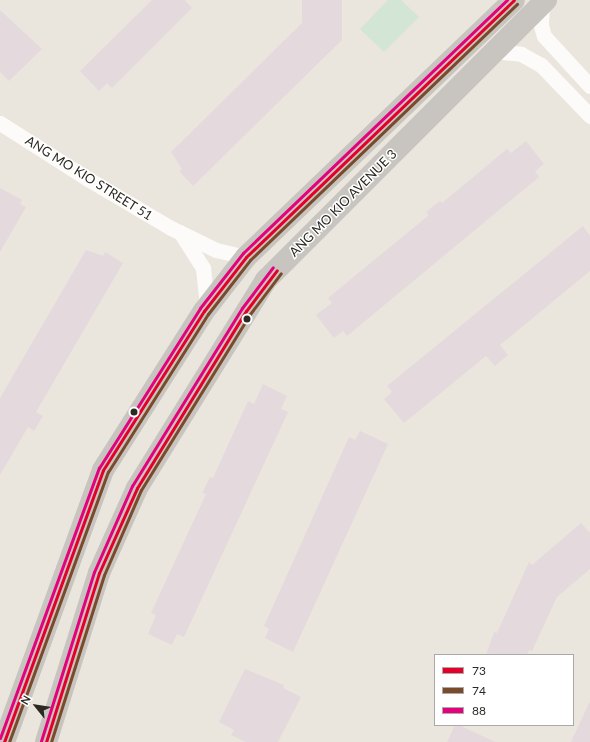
<!DOCTYPE html>
<style>
body{margin:0}
#map{position:relative;width:590px;height:742px;overflow:hidden;background:#eae6dd;font-family:Lato,sans-serif}
div>[style]{position:absolute}
.green>*{inset:0;background:#d3e5d4}
.building>*{inset:0;background:#e4d9dd}
.minor>*{height:15px;margin:-7.5px;padding:0 7.5px;transform-origin:7.5px;border-radius:7.5px;background:#fcfbfa}
.primary>*{height:22px;margin:-11px;padding:0 11px;transform-origin:11px;border-radius:11px;background:#c8c4bf}
.bus-1>*{height:3px;margin:-1.5px;padding:0 1.5px;transform-origin:1.5px;border-radius:1.5px;background:#e4002b}
.bus-2>*{height:3px;margin:-1.5px;padding:0 1.5px;transform-origin:1.5px;border-radius:1.5px;background:#7a4b2a}
.bus-3>*{height:3px;margin:-1.5px;padding:0 1.5px;transform-origin:1.5px;border-radius:1.5px;background:#e5007d}
.dots>*{width:11px;height:11px;translate:-50% -50%;box-sizing:border-box;border:2px solid #fff;border-radius:50%}
span{translate:-50% -50%;white-space:nowrap;text-align:center;line-height:1.15;-webkit-text-stroke:3px #fff;paint-order:stroke}
.street-label{font-size:13px;color:#2c2923}
.legend{position:absolute;left:434px;top:654px;width:140px;height:72px;box-sizing:border-box;background:#fff;border:1px solid #aba9a7;margin:0;padding:5px 7px;list-style:none;font-size:12px;color:#2c2923}
.legend li{display:flex;align-items:center;gap:8px;height:20px}
.legend b{width:20px;border:1px solid #aba9a7}
.north{position:absolute;left:16px;top:686px;width:40px;height:40px;-webkit-text-stroke:3px #fff;paint-order:stroke;rotate:300deg;font-size:11px;font-weight:700;line-height:16px;text-align:center;color:#2c2923}
.north::after{content:'';display:block;margin:auto;width:14px;height:18px;background:#2c2923;clip-path:polygon(50% 0,100% 100%,50% 72%,0 100%)}
</style>
<div id="map">
<div class="green">
<div style="clip-path:polygon(388px 0,401px 0,419px 17px,384px 52px,360px 29px)"></div>
</div>
<div class="building">
<div style="clip-path:polygon(152px 0,185px 0,192px 8px,112px 88px,107px 83px,99px 91px,80px 71px)"></div>
<div style="clip-path:polygon(302px 0,342px 0,342px 40px,193px 186px,179px 171px,182px 169px,171px 152px,302px 23px)"></div>
<div style="clip-path:polygon(0 10px,42px 49px,9px 81px,0 72px)"></div>
<div style="clip-path:polygon(526px 141px,544px 164px,535px 171px,539px 177px,347px 336px,343px 331px,334px 338px,316px 315px,332px 303px,328px 298px,429px 215px,426px 212px,440px 201px,442px 203px,507px 149px,511px 153px)"></div>
<div style="clip-path:polygon(0 188px,22px 200px,20px 204px,26px 207px,0 252px)"></div>
<div style="clip-path:polygon(583px 226px,590px 236px,590px 271px,500px 345px,508px 355px,495px 366px,486px 356px,404px 423px,384px 399px,392px 392px,387px 386px)"></div>
<div style="clip-path:polygon(86px 250px,103px 256px,105px 252px,123px 263px,36px 412px,43px 416px,34px 431px,28px 427px,0 475px,0 398px)"></div>
<div style="clip-path:polygon(263px 384px,287px 396px,281px 409px,288px 412px,184px 637px,177px 634px,172px 645px,148px 634px,156px 615px,151px 613px,206px 494px,202px 493px,210px 477px,213px 478px,248px 401px,254px 404px)"></div>
<div style="clip-path:polygon(360px 431px,388px 444px,293px 652px,265px 638px,269px 629px,264px 626px,349px 437px,355px 440px)"></div>
<div style="clip-path:polygon(581px 523px,590px 533px,590px 569px,557px 597px,532px 651px,529px 650px,527px 655px,486px 655px,494px 632px,497px 633px,529px 562px,532px 565px)"></div>
<div style="clip-path:polygon(245px 669px,284px 685px,283px 688px,301px 697px,278px 742px,246px 742px,231px 735px,234px 730px,219px 722px)"></div>
<div style="clip-path:polygon(590px 701px,590px 742px,571px 742px)"></div>
<div style="clip-path:polygon(455px 725px,459px 725px,495px 742px,447px 742px)"></div>
</div>
<div class="minor">
<div style="left:542px;top:4px;width:21px;rotate:93deg"></div>
<div style="left:541px;top:25px;width:11px;rotate:75deg"></div>
<div style="left:544px;top:36px;width:68px;rotate:47.4deg"></div>
<div style="left:494px;top:51px;width:27px;rotate:6deg"></div>
<div style="left:521px;top:54px;width:23px;rotate:29deg"></div>
<div style="left:541px;top:65px;width:71px;rotate:46.1deg"></div>
<div style="left:0;top:123px;width:104px;rotate:32.5deg"></div>
<div style="left:88px;top:179px;width:96px;rotate:30.6deg"></div>
<div style="left:171px;top:228px;width:50px;rotate:26.1deg"></div>
<div style="left:216px;top:250px;width:31px;rotate:13deg"></div>
<div style="left:180px;top:232px;width:43px;rotate:57.4deg"></div>
<div style="left:203px;top:268px;width:38px;rotate:84deg"></div>
</div>
<div class="primary">
<div style="left:4px;top:742px;width:289px;rotate:-70deg"></div>
<div style="left:103px;top:470px;width:188px;rotate:-57.6deg"></div>
<div style="left:204px;top:311px;width:68px;rotate:-52.1deg"></div>
<div style="left:246px;top:257px;width:371px;rotate:-43.8deg"></div>
<div style="left:46px;top:742px;width:177px;rotate:-72.6deg"></div>
<div style="left:99px;top:573px;width:93px;rotate:-65.9deg"></div>
<div style="left:137px;top:488px;width:245px;rotate:-58.2deg"></div>
<div style="left:266px;top:280px;width:396px;rotate:-45deg"></div>
</div>
<div class="bus-1">
<div style="left:4px;top:742px;width:289px;rotate:-70deg"></div>
<div style="left:103px;top:470px;width:188px;rotate:-57.6deg"></div>
<div style="left:204px;top:311px;width:68px;rotate:-52.1deg"></div>
<div style="left:246px;top:257px;width:371px;rotate:-43.8deg"></div>
<div style="left:46px;top:742px;width:177px;rotate:-72.6deg"></div>
<div style="left:99px;top:573px;width:93px;rotate:-65.9deg"></div>
<div style="left:137px;top:488px;width:208px;rotate:-58.4deg"></div>
<div style="left:246px;top:311px;width:51px;rotate:-52.9deg"></div>
</div>
<div class="bus-2">
<div style="left:9px;top:742px;width:288px;rotate:-69.9deg"></div>
<div style="left:108px;top:472px;width:187px;rotate:-57.7deg"></div>
<div style="left:208px;top:314px;width:68px;rotate:-52.1deg"></div>
<div style="left:250px;top:260px;width:370px;rotate:-43.8deg"></div>
<div style="left:51px;top:742px;width:175px;rotate:-72.4deg"></div>
<div style="left:104px;top:575px;width:93px;rotate:-66.5deg"></div>
<div style="left:141px;top:490px;width:207px;rotate:-58.2deg"></div>
<div style="left:250px;top:314px;width:51px;rotate:-52.9deg"></div>
</div>
<div class="bus-3">
<div style="left:0;top:738px;width:288px;rotate:-69.9deg"></div>
<div style="left:99px;top:468px;width:189px;rotate:-57.7deg"></div>
<div style="left:200px;top:308px;width:70px;rotate:-52deg"></div>
<div style="left:243px;top:253px;width:366px;rotate:-43.8deg"></div>
<div style="left:41px;top:741px;width:177px;rotate:-72.6deg"></div>
<div style="left:94px;top:572px;width:94px;rotate:-66.2deg"></div>
<div style="left:132px;top:486px;width:209px;rotate:-58.3deg"></div>
<div style="left:242px;top:308px;width:51px;rotate:-52.9deg"></div>
</div>
<div class="dots">
<div style="left:247px;top:319px;background:#2c2923"></div>
<div style="left:134px;top:412px;background:#2c2923"></div>
</div>
<div class="street-label">
<span style="left:89px;top:178px;rotate:32deg">ANG MO KIO STREET 51</span>
<span style="left:343px;top:203px;rotate:-45deg">ANG MO KIO AVENUE 3</span>
</div>
<ul class="legend">
<li><b style="height:5px;background:#e4002b"></b>73</li>
<li><b style="height:5px;background:#7a4b2a"></b>74</li>
<li><b style="height:5px;background:#e5007d"></b>88</li>
</ul>
<div class="north">N</div>
</div>
